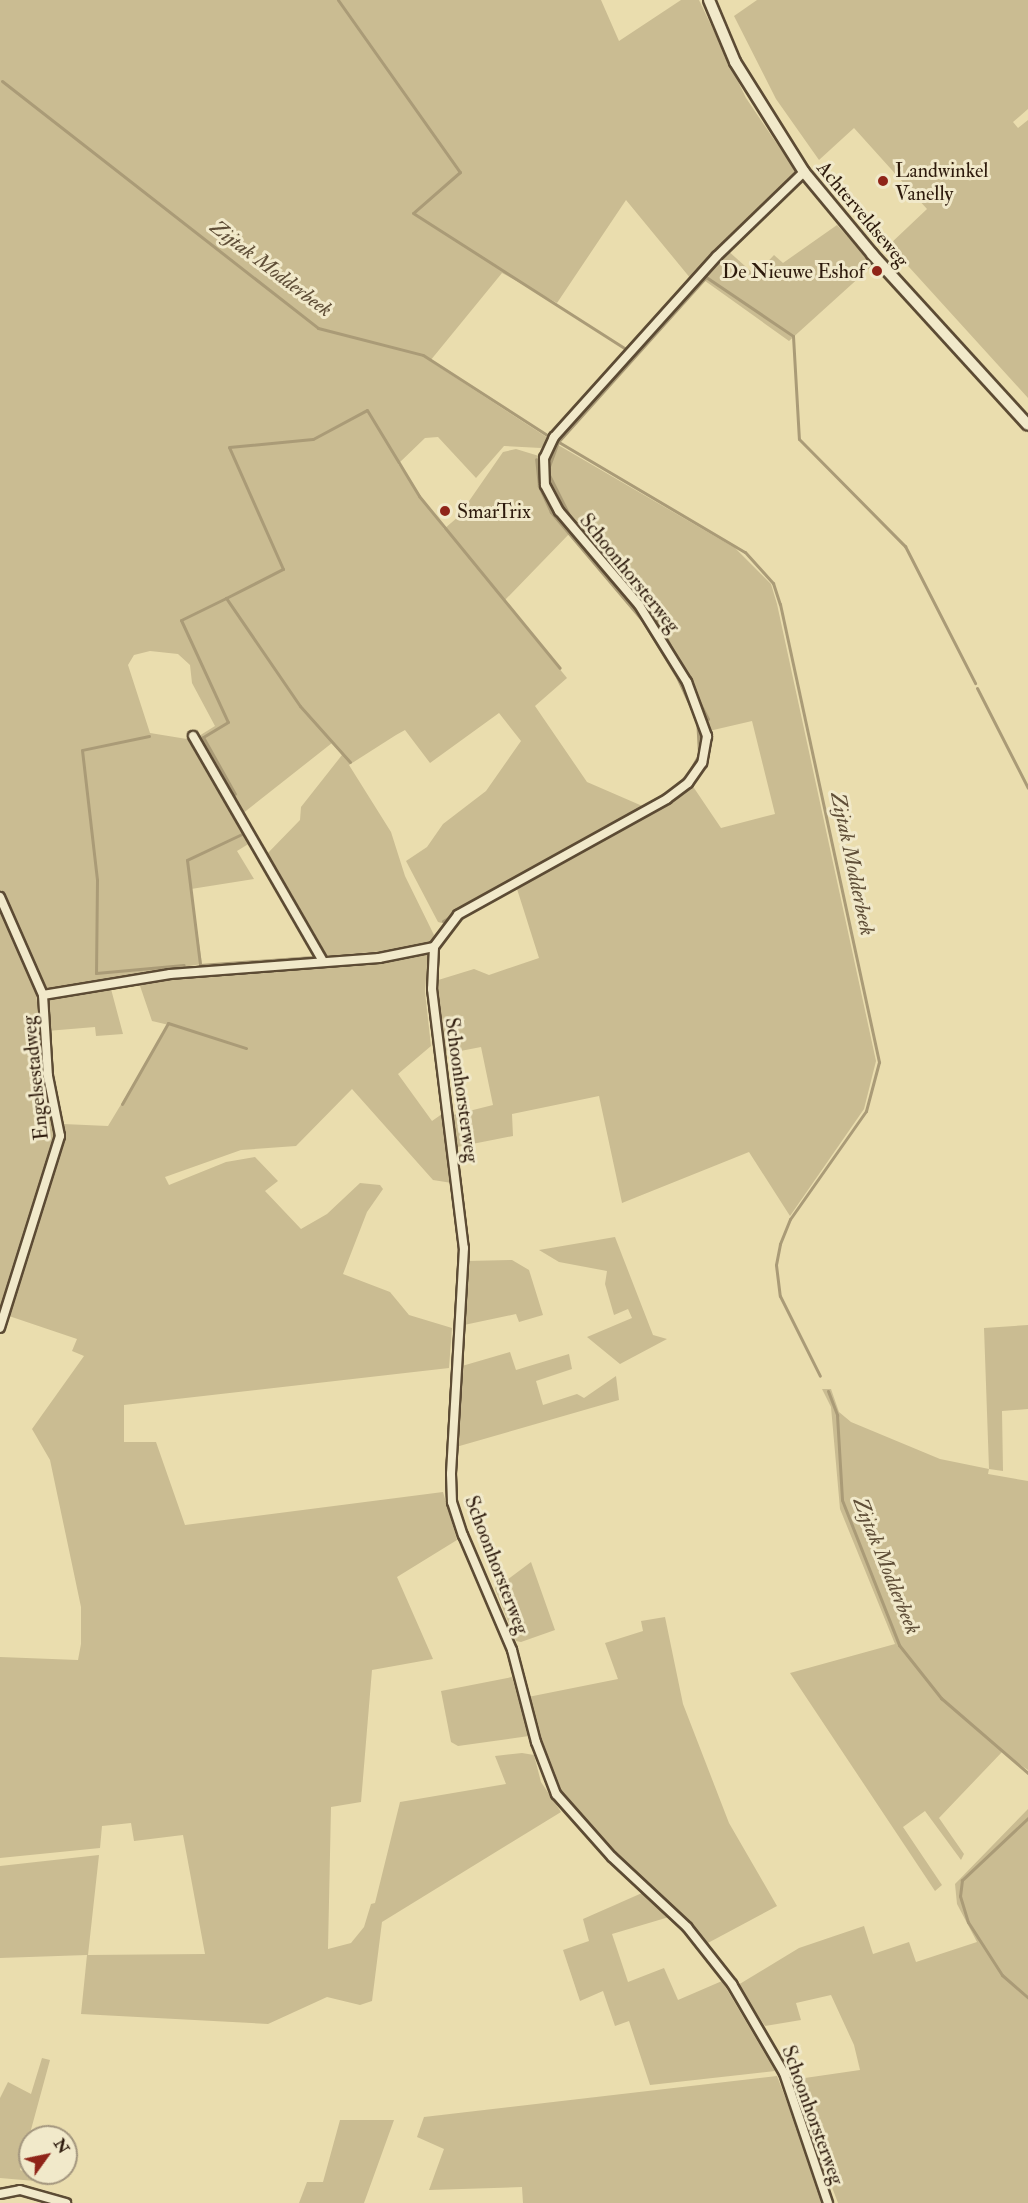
<!DOCTYPE html>
<style>
body{margin:0}
#map{position:relative;width:1028px;height:2203px;overflow:hidden;background:#eaddae;font-family:"IM FELL Double Pica",serif}
div>[style]{position:absolute}
.green>*{inset:0;background:#cabc92}
.stream>*{height:3px;margin:-1.5px;padding:0 1.5px;transform-origin:1.5px;border-radius:1.5px;background:#aa9b77}
.roads{filter:drop-shadow(2px 0 #5c4b34) drop-shadow(-2px 0 #5c4b34) drop-shadow(0 2px #5c4b34) drop-shadow(0 -2px #5c4b34)}
.minor>*{height:8px;margin:-4px;padding:0 4px;transform-origin:4px;border-radius:4px;background:#f1e9ca}
.tertiary>*{height:10px;margin:-5px;padding:0 5px;transform-origin:5px;border-radius:5px;background:#f1e9ca}
.dots>*{width:16px;height:16px;translate:-50% -50%;box-sizing:border-box;border:3px solid #f1e9ca;border-radius:50%}
span{translate:-50% -50%;white-space:nowrap;text-align:center;line-height:1.15;-webkit-text-stroke:6px #f1e9ca;paint-order:stroke}
.poi-label{font-size:20px;color:#2d1a0c}
.left{translate:0 -50%;text-align:left}
.right{translate:-100% -50%;text-align:right}
.street-label{font-size:20px;color:#2d1a0c}
.water-label{font-size:21px;color:#5f4e37;font-style:italic}
.north{position:absolute;left:18px;top:2125px;width:60px;height:60px;box-sizing:border-box;background:#f1e9ca;border:2px solid #a3967e;border-radius:50%;rotate:57deg;font-size:16px;font-weight:700;line-height:24px;text-align:center;color:#2d1a0c}
.north::after{content:'';display:block;margin:auto;width:21px;height:27px;background:#8f2418;clip-path:polygon(50% 0,100% 100%,50% 72%,0 100%)}
</style>
<div id="map">
<div class="green">
<div style="clip-path:polygon(0 0,601px 0,619px 41px,681px 0,699px 0,746px 98px,796px 172px,691px 279px,626px 200px,557px 303px,502px 273px,430px 361px,548px 438px,541px 448px,504px 446px,476px 478px,438px 437px,425px 438px,398px 464px,444px 529px,458px 517px,503px 452px,516px 449px,539px 456px,549px 500px,571px 532px,504px 601px,567px 678px,535px 706px,587px 782px,647px 808px,446px 924px,438px 922px,406px 861px,427px 847px,443px 824px,486px 791px,521px 741px,499px 713px,430px 763px,405px 730px,396px 735px,349px 765px,391px 832px,405px 876px,434px 935px,431px 943px,408px 949px,326px 956px,265px 856px,300px 820px,301px 807px,342px 755px,332px 743px,242px 814px,199px 736px,215px 726px,192px 683px,190px 665px,178px 654px,150px 651px,134px 655px,128px 665px,150px 733px,193px 740px,250px 843px,237px 851px,254px 879px,191px 889px,202px 964px,43px 989px,0 893px)"></div>
<div style="clip-path:polygon(757px 0,1028px 0,1028px 109px,1013px 122px,1018px 128px,1028px 120px,1028px 398px,889px 245px,927px 209px,854px 128px,819px 160px,776px 99px,734px 16px)"></div>
<div style="clip-path:polygon(837px 225px,873px 265px,789px 341px,701px 278px,726px 249px,755px 275px,774px 255px,783px 263px)"></div>
<div style="clip-path:polygon(553px 442px,735px 548px,771px 584px,777px 604px,876px 1061px,864px 1109px,790px 1216px,749px 1152px,622px 1203px,599px 1096px,512px 1114px,513px 1136px,457px 1147px,453px 1115px,493px 1105px,481px 1047px,445px 1054px,435px 981px,474px 969px,489px 975px,539px 958px,517px 889px,692px 785px,721px 828px,775px 814px,752px 721px,709px 731px,668px 641px,562px 512px,548px 481px,546px 460px)"></div>
<div style="clip-path:polygon(0 910px,36px 991px,44px 1083px,57px 1142px,0 1313px)"></div>
<div style="clip-path:polygon(428px 952px,425px 992px,431px 1046px,398px 1074px,432px 1121px,442px 1114px,452px 1183px,433px 1180px,352px 1089px,296px 1146px,241px 1150px,165px 1177px,169px 1185px,226px 1162px,255px 1157px,278px 1181px,265px 1191px,301px 1229px,327px 1214px,360px 1183px,380px 1185px,383px 1189px,367px 1212px,343px 1274px,390px 1292px,409px 1315px,452px 1328px,449px 1368px,124px 1405px,124px 1442px,156px 1442px,185px 1525px,443px 1492px,457px 1540px,397px 1577px,433px 1659px,372px 1670px,361px 1802px,331px 1807px,328px 1949px,351px 1943px,364px 1927px,371px 1904px,375px 1903px,400px 1802px,506px 1784px,495px 1756px,522px 1753px,534px 1755px,541px 1782px,561px 1812px,382px 1922px,372px 2001px,360px 2005px,327px 1997px,268px 2024px,81px 2014px,87px 1955px,0 1958px,0 1866px,99px 1855px,88px 1955px,205px 1954px,183px 1835px,134px 1841px,131px 1823px,102px 1826px,100px 1848px,0 1858px,0 1657px,78px 1660px,81px 1644px,81px 1607px,50px 1460px,32px 1429px,84px 1356px,72px 1351px,77px 1339px,6px 1315px,61px 1150px,63px 1124px,108px 1126px,169px 1025px,152px 1021px,139px 983px,395px 959px)"></div>
<div style="clip-path:polygon(111px 989px,123px 1034px,96px 1036px,95px 1027px,47px 1031px,45px 1001px,50px 997px)"></div>
<div style="clip-path:polygon(615px 1237px,653px 1335px,667px 1339px,620px 1364px,587px 1337px,632px 1318px,628px 1309px,614px 1315px,605px 1284px,607px 1271px,559px 1262px,539px 1250px)"></div>
<div style="clip-path:polygon(512px 1260px,529px 1270px,543px 1315px,519px 1322px,516px 1314px,464px 1325px,467px 1261px)"></div>
<div style="clip-path:polygon(1028px 1325px,1028px 1409px,1002px 1411px,1003px 1471px,989px 1469px,988px 1474px,1028px 1481px,1028px 1770px,1002px 1752px,939px 1818px,964px 1854px,961px 1860px,925px 1811px,903px 1827px,942px 1885px,935px 1891px,790px 1673px,895px 1644px,840px 1509px,831px 1407px,822px 1389px,831px 1389px,839px 1412px,851px 1422px,940px 1459px,989px 1469px,984px 1328px)"></div>
<div style="clip-path:polygon(510px 1352px,516px 1370px,569px 1354px,572px 1369px,536px 1381px,543px 1405px,577px 1394px,584px 1398px,616px 1376px,619px 1400px,456px 1447px,462px 1366px)"></div>
<div style="clip-path:polygon(531px 1562px,555px 1630px,521px 1642px,516px 1641px,495px 1589px,500px 1578px,507px 1580px)"></div>
<div style="clip-path:polygon(665px 1617px,683px 1704px,729px 1823px,777px 1906px,706px 1944px,617px 1858px,558px 1792px,546px 1767px,528px 1697px,618px 1679px,605px 1643px,643px 1631px,641px 1621px)"></div>
<div style="clip-path:polygon(512px 1677px,529px 1736px,458px 1746px,451px 1742px,441px 1691px)"></div>
<div style="clip-path:polygon(1028px 1809px,1028px 2203px,838px 2203px,791px 2080px,860px 2070px,854px 2045px,831px 1995px,796px 2003px,801px 2020px,765px 2026px,738px 1985px,799px 1948px,864px 1926px,873px 1954px,909px 1942px,916px 1962px,977px 1942px,957px 1904px,955px 1884px)"></div>
<div style="clip-path:polygon(642px 1893px,669px 1917px,612px 1934px,628px 1982px,664px 1968px,678px 2000px,722px 1981px,775px 2071px,650px 2085px,629px 2021px,615px 2026px,603px 1991px,580px 2001px,563px 1950px,589px 1941px,583px 1919px)"></div>
<div style="clip-path:polygon(42px 2058px,50px 2060px,20px 2170px,37px 2176px,35px 2181px,0 2178px,0 2098px,8px 2082px,31px 2094px)"></div>
<div style="clip-path:polygon(777px 2076px,826px 2203px,523px 2203px,522px 2187px,429px 2190px,444px 2149px,417px 2137px,424px 2117px)"></div>
<div style="clip-path:polygon(340px 2120px,394px 2120px,364px 2203px,299px 2203px,307px 2182px,323px 2182px)"></div>
</div>
<div class="stream">
<div style="left:338px;top:0;width:211px;rotate:54.7deg"></div>
<div style="left:460px;top:172px;width:62px;rotate:138.9deg"></div>
<div style="left:413px;top:213px;width:254px;rotate:32.6deg"></div>
<div style="left:2px;top:81px;width:401px;rotate:38deg"></div>
<div style="left:318px;top:328px;width:108px;rotate:14.4deg"></div>
<div style="left:423px;top:355px;width:148px;rotate:32.8deg"></div>
<div style="left:557px;top:441px;width:218px;rotate:30.6deg"></div>
<div style="left:745px;top:552px;width:42px;rotate:47.9deg"></div>
<div style="left:773px;top:583px;width:22px;rotate:72deg"></div>
<div style="left:780px;top:604px;width:469px;rotate:77.8deg"></div>
<div style="left:879px;top:1062px;width:51px;rotate:104.9deg"></div>
<div style="left:866px;top:1111px;width:132px;rotate:125.1deg"></div>
<div style="left:790px;top:1219px;width:27px;rotate:112deg"></div>
<div style="left:780px;top:1244px;width:21px;rotate:101deg"></div>
<div style="left:776px;top:1265px;width:31px;rotate:83deg"></div>
<div style="left:780px;top:1296px;width:89px;rotate:63.4deg"></div>
<div style="left:548px;top:469px;width:29px;rotate:-70deg"></div>
<div style="left:558px;top:442px;width:222px;rotate:-48.1deg"></div>
<div style="left:706px;top:277px;width:105px;rotate:34.1deg"></div>
<div style="left:793px;top:336px;width:103px;rotate:86.7deg"></div>
<div style="left:799px;top:439px;width:151px;rotate:45.3deg"></div>
<div style="left:905px;top:546px;width:154px;rotate:62.9deg"></div>
<div style="left:549px;top:475px;width:49px;rotate:63.4deg"></div>
<div style="left:585px;top:536px;width:113px;rotate:49.7deg"></div>
<div style="left:658px;top:622px;width:109px;rotate:62.7deg"></div>
<div style="left:226px;top:598px;width:50px;rotate:153.9deg"></div>
<div style="left:181px;top:620px;width:112px;rotate:65.3deg"></div>
<div style="left:228px;top:722px;width:29px;rotate:149deg"></div>
<div style="left:203px;top:737px;width:65px;rotate:60.7deg"></div>
<div style="left:977px;top:688px;width:112px;rotate:63deg"></div>
<div style="left:149px;top:736px;width:68px;rotate:168.2deg"></div>
<div style="left:82px;top:750px;width:131px;rotate:83.4deg"></div>
<div style="left:97px;top:880px;width:93px;rotate:90.6deg"></div>
<div style="left:96px;top:973px;width:88px;rotate:-5.2deg"></div>
<div style="left:350px;top:762px;width:75px;rotate:-131.8deg"></div>
<div style="left:300px;top:706px;width:131px;rotate:-124.4deg"></div>
<div style="left:226px;top:598px;width:64px;rotate:-27deg"></div>
<div style="left:283px;top:569px;width:133px;rotate:-113.9deg"></div>
<div style="left:229px;top:447px;width:84px;rotate:-5.4deg"></div>
<div style="left:313px;top:439px;width:61px;rotate:-28.2deg"></div>
<div style="left:367px;top:410px;width:100px;rotate:58.8deg"></div>
<div style="left:419px;top:496px;width:222px;rotate:50.7deg"></div>
<div style="left:244px;top:833px;width:63px;rotate:154.7deg"></div>
<div style="left:187px;top:860px;width:106px;rotate:82.9deg"></div>
<div style="left:200px;top:965px;width:113px;rotate:-4deg"></div>
<div style="left:443px;top:921px;width:259px;rotate:-29.8deg"></div>
<div style="left:668px;top:792px;width:25px;rotate:-40deg"></div>
<div style="left:687px;top:776px;width:25px;rotate:-61deg"></div>
<div style="left:699px;top:754px;width:34px;rotate:-93deg"></div>
<div style="left:697px;top:720px;width:47px;rotate:-114.9deg"></div>
<div style="left:677px;top:677px;width:66px;rotate:-121.3deg"></div>
<div style="left:643px;top:621px;width:143px;rotate:-130.2deg"></div>
<div style="left:551px;top:512px;width:29px;rotate:-115deg"></div>
<div style="left:539px;top:486px;width:27px;rotate:-96deg"></div>
<div style="left:122px;top:1104px;width:93px;rotate:-60.4deg"></div>
<div style="left:168px;top:1023px;width:82px;rotate:17.8deg"></div>
<div style="left:828px;top:1391px;width:26px;rotate:69deg"></div>
<div style="left:837px;top:1415px;width:85px;rotate:86.6deg"></div>
<div style="left:842px;top:1500px;width:156px;rotate:68.5deg"></div>
<div style="left:899px;top:1645px;width:68px;rotate:51.6deg"></div>
<div style="left:941px;top:1698px;width:115px;rotate:40.8deg"></div>
<div style="left:1028px;top:1818px;width:91px;rotate:136.8deg"></div>
<div style="left:962px;top:1880px;width:16px;rotate:97deg"></div>
<div style="left:960px;top:1896px;width:27px;rotate:73deg"></div>
<div style="left:968px;top:1922px;width:63px;rotate:57.3deg"></div>
<div style="left:1002px;top:1975px;width:35px;rotate:41deg"></div>
</div>
<div class="roads">
<div class="minor">
<div style="left:804px;top:172px;width:121px;rotate:136deg"></div>
<div style="left:717px;top:256px;width:244px;rotate:132deg"></div>
<div style="left:554px;top:437px;width:23px;rotate:115deg"></div>
<div style="left:544px;top:458px;width:27px;rotate:88deg"></div>
<div style="left:545px;top:485px;width:30px;rotate:62deg"></div>
<div style="left:559px;top:511px;width:123px;rotate:49.6deg"></div>
<div style="left:639px;top:605px;width:91px;rotate:58.1deg"></div>
<div style="left:687px;top:682px;width:58px;rotate:69.7deg"></div>
<div style="left:707px;top:736px;width:27px;rotate:100deg"></div>
<div style="left:702px;top:763px;width:24px;rotate:125deg"></div>
<div style="left:688px;top:783px;width:26px;rotate:143deg"></div>
<div style="left:667px;top:799px;width:239px;rotate:151deg"></div>
<div style="left:458px;top:915px;width:40px;rotate:127deg"></div>
<div style="left:434px;top:947px;width:42px;rotate:92.7deg"></div>
<div style="left:432px;top:989px;width:261px;rotate:83deg"></div>
<div style="left:464px;top:1248px;width:226px;rotate:93.3deg"></div>
<div style="left:451px;top:1474px;width:28px;rotate:88deg"></div>
<div style="left:452px;top:1502px;width:35px;rotate:72deg"></div>
<div style="left:463px;top:1535px;width:125px;rotate:66.9deg"></div>
<div style="left:512px;top:1650px;width:95px;rotate:75.4deg"></div>
<div style="left:536px;top:1742px;width:56px;rotate:69deg"></div>
<div style="left:556px;top:1794px;width:84px;rotate:48.4deg"></div>
<div style="left:612px;top:1857px;width:103px;rotate:43deg"></div>
<div style="left:687px;top:1927px;width:73px;rotate:51.7deg"></div>
<div style="left:732px;top:1984px;width:103px;rotate:59.7deg"></div>
<div style="left:784px;top:2073px;width:137px;rotate:71.3deg"></div>
<div style="left:193px;top:736px;width:258px;rotate:60deg"></div>
<div style="left:0;top:897px;width:107px;rotate:66.3deg"></div>
<div style="left:43px;top:995px;width:81px;rotate:86.5deg"></div>
<div style="left:48px;top:1076px;width:61px;rotate:78.7deg"></div>
<div style="left:60px;top:1136px;width:201px;rotate:107.4deg"></div>
<div style="left:43px;top:995px;width:129px;rotate:-9.4deg"></div>
<div style="left:170px;top:974px;width:210px;rotate:-4.4deg"></div>
<div style="left:379px;top:958px;width:56px;rotate:-11.3deg"></div>
<div style="left:0;top:2194px;width:20px;rotate:-11deg"></div>
<div style="left:20px;top:2190px;width:48px;rotate:15.8deg"></div>
</div>
<div class="tertiary">
<div style="left:709px;top:0;width:67px;rotate:67.2deg"></div>
<div style="left:735px;top:62px;width:130px;rotate:57.9deg"></div>
<div style="left:804px;top:172px;width:107px;rotate:50.3deg"></div>
<div style="left:872px;top:254px;width:231px;rotate:47.6deg"></div>
</div>
</div>
<div class="dots">
<div style="left:883px;top:181px;background:#8f2418"></div>
<div style="left:877px;top:271px;background:#8f2418"></div>
<div style="left:445px;top:511px;background:#8f2418"></div>
</div>
<div class="poi-label">
<span class="left" style="left:895px;top:182px">Landwinkel<br>Vanelly</span>
<span class="right" style="left:865px;top:271px">De Nieuwe Eshof</span>
<span class="left" style="left:457px;top:511px">SmarTrix</span>
</div>
<div class="street-label">
<span style="left:863px;top:214px;rotate:50deg">Achterveldseweg</span>
<span style="left:630px;top:573px;rotate:51deg">Schoonhorsterweg</span>
<span style="left:35px;top:1078px;rotate:-96deg">Engelsestadweg</span>
<span style="left:462px;top:1090px;rotate:82deg">Schoonhorsterweg</span>
<span style="left:497px;top:1565px;rotate:69deg">Schoonhorsterweg</span>
<span style="left:813px;top:2115px;rotate:70deg">Schoonhorsterweg</span>
</div>
<div class="water-label">
<span style="left:271px;top:269px;rotate:37deg">Zijtak Modderbeek</span>
<span style="left:852px;top:864px;rotate:78deg">Zijtak Modderbeek</span>
<span style="left:886px;top:1566px;rotate:68deg">Zijtak Modderbeek</span>
</div>
<div class="north">N</div>
</div>
